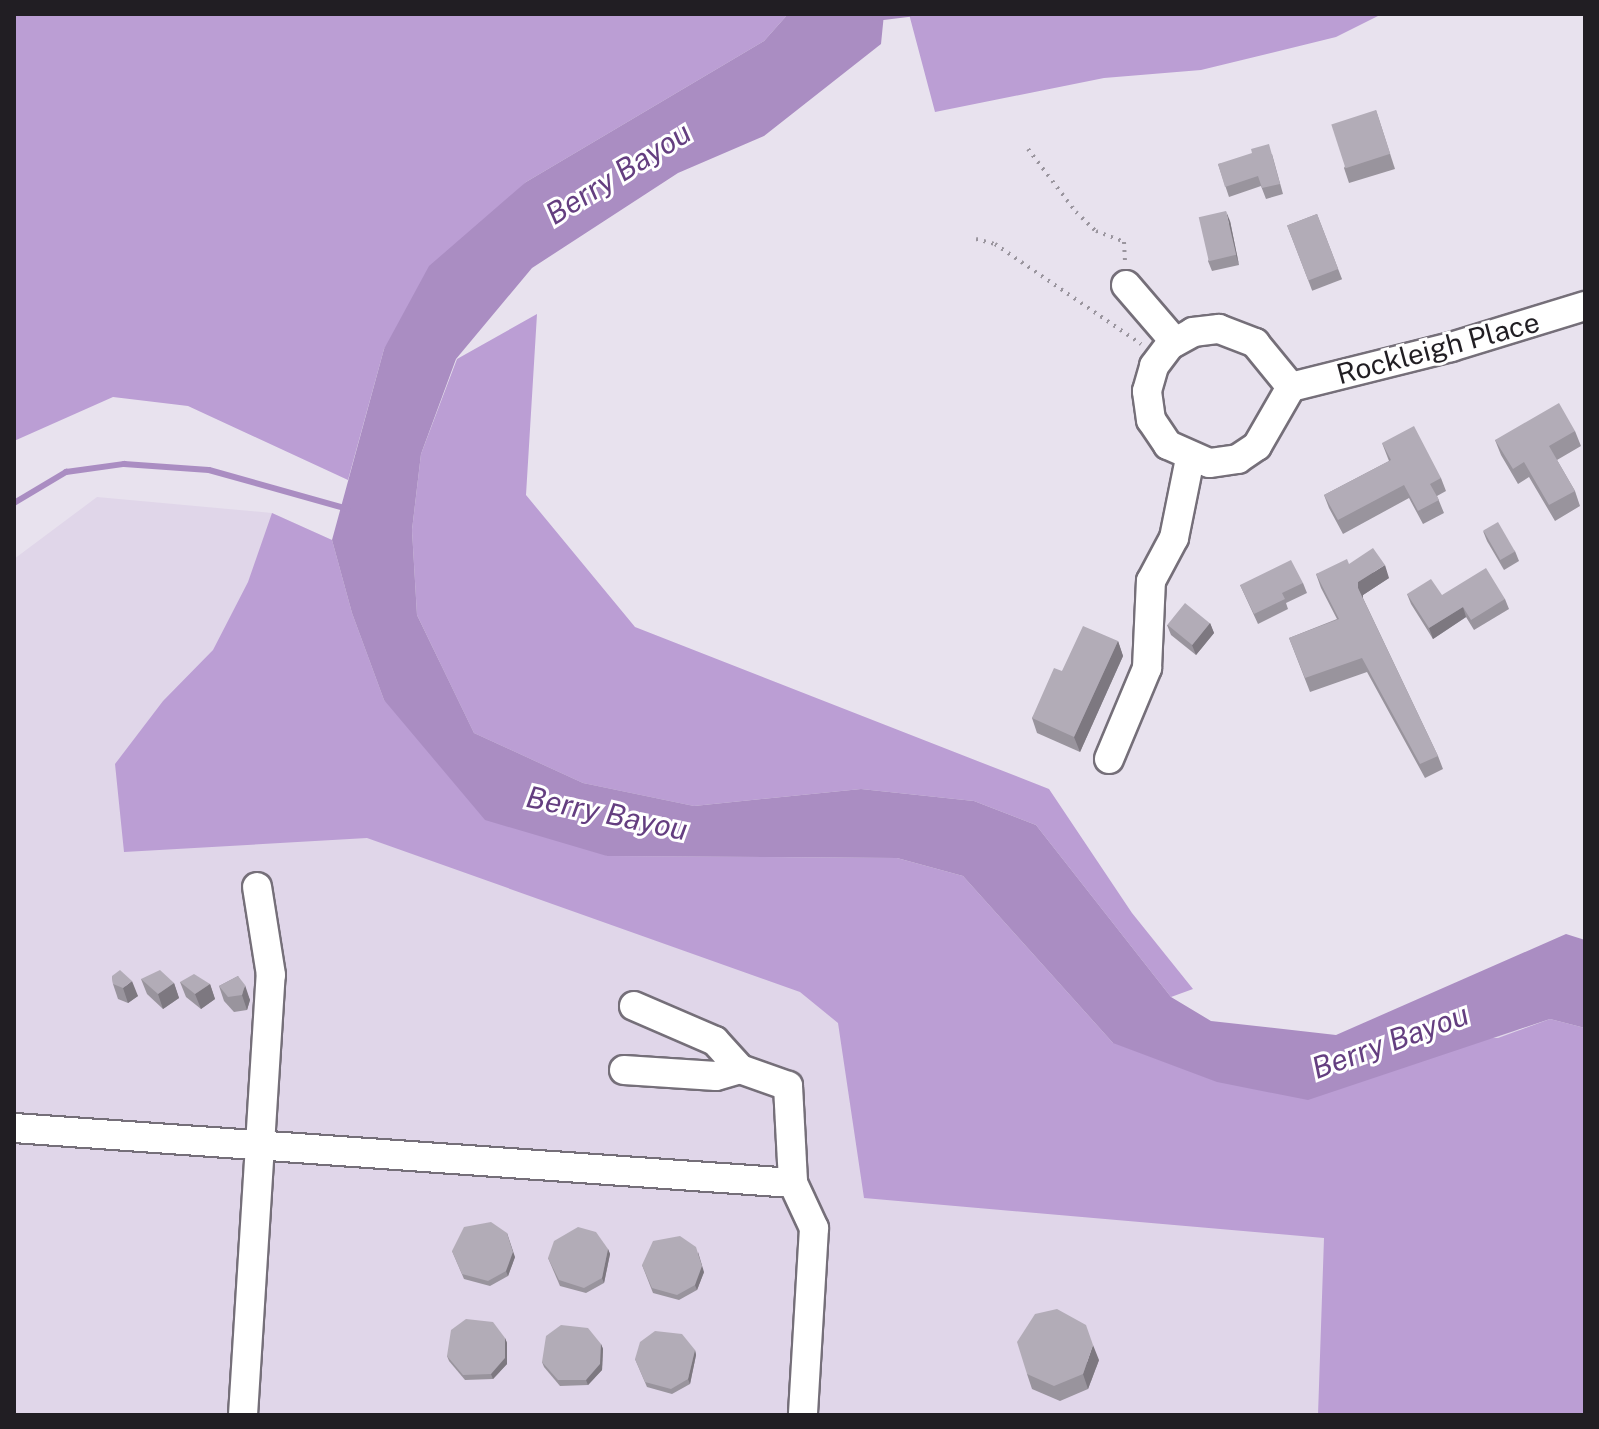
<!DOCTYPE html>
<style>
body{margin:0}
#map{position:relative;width:1599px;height:1429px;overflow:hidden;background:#e8e2ee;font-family:"Public Sans",sans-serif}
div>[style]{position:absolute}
.built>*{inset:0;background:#e0d6e9}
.forest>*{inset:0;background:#bb9ed4}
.water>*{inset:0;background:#aa8dc2}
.stream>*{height:6px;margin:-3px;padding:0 3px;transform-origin:3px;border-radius:3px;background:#aa8dc2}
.path>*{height:4px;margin-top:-2px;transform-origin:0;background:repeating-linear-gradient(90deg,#9a959e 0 2px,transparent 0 8px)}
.roads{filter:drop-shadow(2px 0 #756f79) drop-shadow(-2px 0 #756f79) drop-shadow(0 2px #756f79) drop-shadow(0 -2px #756f79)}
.minor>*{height:28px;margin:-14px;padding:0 14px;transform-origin:14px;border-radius:14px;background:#fff}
.wall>*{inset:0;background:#99949d;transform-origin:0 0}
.shaded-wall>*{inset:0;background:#7d7880}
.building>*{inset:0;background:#b2acb7;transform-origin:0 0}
span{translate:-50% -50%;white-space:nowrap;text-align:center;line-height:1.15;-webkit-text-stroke:6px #fff;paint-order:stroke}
.street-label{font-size:28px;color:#211e23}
.water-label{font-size:30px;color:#643e80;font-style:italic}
.frame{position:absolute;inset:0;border:16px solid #211e23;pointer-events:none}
</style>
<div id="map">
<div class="built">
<div style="clip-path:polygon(97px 497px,272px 513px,332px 540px,352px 613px,1113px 1043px,1585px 1028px,1585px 1415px,14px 1415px,14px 559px)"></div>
</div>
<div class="forest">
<div style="clip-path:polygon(14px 14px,788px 14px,764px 41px,526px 182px,384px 349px,348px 480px,188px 406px,113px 397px,14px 441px)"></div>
<div style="clip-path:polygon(909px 14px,1382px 14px,1336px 37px,1201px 70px,1104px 78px,935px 112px)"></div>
<div style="clip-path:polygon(537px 314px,526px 495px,635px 627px,1049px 789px,1132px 913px,1193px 989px,1171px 997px,1036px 825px,974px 801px,861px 789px,694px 806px,583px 783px,474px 733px,417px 615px,412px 530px,421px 454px,457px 359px)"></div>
<div style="clip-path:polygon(272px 513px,332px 540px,352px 613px,384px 700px,607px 856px,897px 858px,963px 876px,1113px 1043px,1498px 1038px,1550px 1019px,1585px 1028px,1585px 1415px,1318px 1415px,1324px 1238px,864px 1198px,838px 1023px,800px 992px,367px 838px,124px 852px,115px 764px,163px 701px,213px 650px,248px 582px)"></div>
</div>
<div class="water">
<div style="clip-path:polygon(788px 14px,884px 14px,881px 44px,764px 136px,678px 173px,532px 268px,456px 359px,421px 454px,412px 530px,417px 615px,474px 733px,583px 783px,694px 806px,861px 789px,974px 801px,1036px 825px,1171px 997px,1211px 1021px,1336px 1035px,1566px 934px,1585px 940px,1585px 1028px,1550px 1019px,1308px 1100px,1217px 1082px,1113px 1043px,963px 876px,897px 858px,607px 856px,485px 820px,384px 700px,352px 613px,332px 540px,384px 349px,429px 266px,526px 182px,764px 41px)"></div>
</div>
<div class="stream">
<div style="left:875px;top:18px;width:35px;rotate:-7deg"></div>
<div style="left:14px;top:503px;width:61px;rotate:-30.8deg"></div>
<div style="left:66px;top:472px;width:59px;rotate:-7.9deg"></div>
<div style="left:124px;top:464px;width:85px;rotate:4deg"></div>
<div style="left:209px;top:470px;width:144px;rotate:15.7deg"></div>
</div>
<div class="path">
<div style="left:1028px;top:149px;width:79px;rotate:52.7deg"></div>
<div style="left:1076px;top:212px;width:28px;rotate:44deg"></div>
<div style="left:1096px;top:231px;width:30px;rotate:21deg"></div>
<div style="left:1124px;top:242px;width:20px;rotate:87deg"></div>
<div style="left:976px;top:239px;width:20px;rotate:15deg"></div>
<div style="left:995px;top:244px;width:177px;rotate:34.4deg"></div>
</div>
<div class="roads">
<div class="minor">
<div style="left:1126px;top:285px;width:75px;rotate:49.3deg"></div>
<div style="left:1219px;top:329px;width:39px;rotate:21deg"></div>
<div style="left:1255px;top:343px;width:57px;rotate:50.7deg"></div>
<div style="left:1291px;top:387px;width:68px;rotate:120deg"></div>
<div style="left:1257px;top:446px;width:23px;rotate:146deg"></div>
<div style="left:1238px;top:459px;width:29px;rotate:172deg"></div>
<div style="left:1209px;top:463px;width:45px;rotate:-156.3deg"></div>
<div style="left:1168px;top:445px;width:30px;rotate:-124deg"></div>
<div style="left:1151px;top:420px;width:29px;rotate:-98deg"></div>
<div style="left:1147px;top:391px;width:26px;rotate:-74deg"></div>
<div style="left:1154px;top:366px;width:26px;rotate:-53deg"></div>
<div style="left:1170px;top:345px;width:26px;rotate:-29deg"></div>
<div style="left:1193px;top:332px;width:26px;rotate:-7deg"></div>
<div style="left:1291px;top:387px;width:165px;rotate:-14deg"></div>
<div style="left:1451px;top:347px;width:140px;rotate:-17deg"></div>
<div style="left:1109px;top:759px;width:99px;rotate:-67.3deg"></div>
<div style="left:1147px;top:668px;width:87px;rotate:-87.4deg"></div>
<div style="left:1151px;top:581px;width:49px;rotate:-61.9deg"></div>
<div style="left:1174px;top:538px;width:81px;rotate:-78.6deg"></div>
<div style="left:634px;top:1006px;width:88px;rotate:23.4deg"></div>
<div style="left:715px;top:1041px;width:38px;rotate:48deg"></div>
<div style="left:624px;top:1070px;width:92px;rotate:3.7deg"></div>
<div style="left:716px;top:1076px;width:25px;rotate:-16deg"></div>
<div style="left:740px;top:1069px;width:51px;rotate:19.5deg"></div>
<div style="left:788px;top:1086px;width:97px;rotate:87deg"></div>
<div style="left:14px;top:1128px;width:781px;rotate:4.04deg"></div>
<div style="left:793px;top:1183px;width:50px;rotate:65deg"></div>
<div style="left:814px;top:1228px;width:187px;rotate:93.4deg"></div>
<div style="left:243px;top:1415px;width:441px;rotate:-86.4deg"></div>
<div style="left:271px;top:975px;width:89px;rotate:-99deg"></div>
</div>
</div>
<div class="wall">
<div style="clip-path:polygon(1376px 110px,1395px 169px,1349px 183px,1344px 168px)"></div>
<div style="clip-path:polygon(1272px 154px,1283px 194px,1266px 199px,1261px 186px,1229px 197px,1218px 164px)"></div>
<div style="left:1317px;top:214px;width:70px;height:32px;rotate:69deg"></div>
<div style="clip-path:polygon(1230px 221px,1239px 265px,1212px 271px,1208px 261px)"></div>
<div style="clip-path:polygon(1575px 431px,1581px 446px,1557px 460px,1575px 491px,1580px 506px,1555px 521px,1529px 477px,1518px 484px,1501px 455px,1495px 440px)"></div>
<div style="clip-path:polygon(1382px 443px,1441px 478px,1446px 491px,1437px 496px,1444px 513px,1423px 524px,1409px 498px,1343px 534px,1329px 508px,1324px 495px,1389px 461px)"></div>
<div style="clip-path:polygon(1483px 531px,1515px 551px,1519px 561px,1504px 570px,1487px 541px)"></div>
<div style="clip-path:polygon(1349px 564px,1389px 578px,1363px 595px,1363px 598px,1438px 756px,1443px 769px,1425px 778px,1367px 672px,1310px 692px,1289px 638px,1337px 619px,1321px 588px,1316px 574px)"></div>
<div style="clip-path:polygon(1303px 583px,1307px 593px,1286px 603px,1288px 609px,1258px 624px,1240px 585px)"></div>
<div style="clip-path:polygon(1407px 594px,1505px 599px,1509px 609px,1474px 630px,1466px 617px,1433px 639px,1411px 604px)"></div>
<div style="clip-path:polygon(1210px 623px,1214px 633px,1196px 655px,1171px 635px,1167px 625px)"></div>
<div style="clip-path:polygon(1118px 641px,1123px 656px,1080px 752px,1037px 733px,1032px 718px,1062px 671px)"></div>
<div style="clip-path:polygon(112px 976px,138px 996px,128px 1003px,118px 999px,113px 984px)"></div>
<div style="clip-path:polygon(238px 976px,250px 1000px,247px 1010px,234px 1012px,224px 1001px,219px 986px)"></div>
<div style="clip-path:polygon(141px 979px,174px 983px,179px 998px,163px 1009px,147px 994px)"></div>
<div style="clip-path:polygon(180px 982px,210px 984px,215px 999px,201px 1009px,186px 997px)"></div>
<div style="clip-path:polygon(608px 1249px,610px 1254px,604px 1283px,586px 1293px,560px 1286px,548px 1258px)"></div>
<div style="clip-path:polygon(452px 1251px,515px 1257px,508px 1276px,490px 1286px,464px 1279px)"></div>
<div style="clip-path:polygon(642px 1265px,704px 1272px,697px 1290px,679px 1300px,653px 1293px)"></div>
<div style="clip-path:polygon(505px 1338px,507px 1343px,507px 1364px,493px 1379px,465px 1380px,449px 1361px,447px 1356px)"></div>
<div style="clip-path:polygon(601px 1344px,603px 1349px,602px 1370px,588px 1385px,560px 1386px,544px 1367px,542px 1362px)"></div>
<div style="clip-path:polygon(695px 1350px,696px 1355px,690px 1384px,672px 1394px,647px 1387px,635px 1359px)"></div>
<div style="clip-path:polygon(1099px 1360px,1088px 1389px,1060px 1401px,1032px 1389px,1027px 1374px)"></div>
</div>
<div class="shaded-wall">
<div style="clip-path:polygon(1226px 211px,1230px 221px,1239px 265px,1236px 255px)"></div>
<div style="clip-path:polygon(1385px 565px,1389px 578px,1363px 595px,1363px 601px,1358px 588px,1358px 582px)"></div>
<div style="clip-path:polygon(1463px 607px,1466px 617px,1433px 639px,1429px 628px)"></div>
<div style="clip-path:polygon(1210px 623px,1214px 633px,1196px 655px,1192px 645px)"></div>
<div style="clip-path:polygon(1118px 641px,1123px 656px,1080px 752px,1074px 737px)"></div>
<div style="clip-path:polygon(132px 981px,138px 996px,128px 1003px,123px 988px)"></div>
<div style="clip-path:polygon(174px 983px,179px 998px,163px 1009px,158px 994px)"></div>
<div style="clip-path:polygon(210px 984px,215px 999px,201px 1009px,195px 994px)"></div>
<div style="clip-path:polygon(245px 985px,250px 1000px,247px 1010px,242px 995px)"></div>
<div style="clip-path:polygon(507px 1233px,515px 1257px,508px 1276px,506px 1271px)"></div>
<div style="clip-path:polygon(608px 1249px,610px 1254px,604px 1283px,602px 1278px)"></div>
<div style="clip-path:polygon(698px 1252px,704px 1272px,697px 1290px,695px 1285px)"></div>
<div style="clip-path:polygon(505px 1338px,507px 1343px,507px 1364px,493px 1379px,491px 1374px)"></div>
<div style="clip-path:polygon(601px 1344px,603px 1349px,602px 1370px,588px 1385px,586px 1380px)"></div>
<div style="clip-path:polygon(1093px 1345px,1099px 1360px,1088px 1389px,1083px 1374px)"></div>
<div style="clip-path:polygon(695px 1350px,696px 1355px,690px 1384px,688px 1379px)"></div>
</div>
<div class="building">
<div style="left:1376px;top:110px;width:46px;height:47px;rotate:72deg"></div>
<div style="clip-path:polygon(1269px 144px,1280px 184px,1262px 188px,1258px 176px,1225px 187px,1218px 164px,1252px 153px,1251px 149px)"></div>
<div style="left:1226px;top:211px;width:45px;height:28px;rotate:77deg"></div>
<div style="left:1317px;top:214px;width:59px;height:32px;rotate:69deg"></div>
<div style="clip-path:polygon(1559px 403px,1575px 431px,1549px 446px,1575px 491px,1549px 505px,1524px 462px,1513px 469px,1495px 440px)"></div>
<div style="clip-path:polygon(1414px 426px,1441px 478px,1430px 484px,1439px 500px,1418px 511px,1404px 485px,1338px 520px,1324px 495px,1391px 460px,1382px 443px)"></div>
<div style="left:1498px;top:522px;width:34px;height:17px;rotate:60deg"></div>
<div style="clip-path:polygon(1373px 548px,1385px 565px,1358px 582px,1358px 588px,1438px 756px,1420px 764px,1362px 658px,1305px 678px,1289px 638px,1339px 619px,1316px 574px,1347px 559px,1349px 564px)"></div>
<div style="clip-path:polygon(1291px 560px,1303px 583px,1282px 593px,1285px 599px,1254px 614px,1240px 585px)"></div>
<div style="clip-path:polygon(1486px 568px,1505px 599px,1471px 620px,1463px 607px,1429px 628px,1407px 594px,1431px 579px,1442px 595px)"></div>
<div style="left:1185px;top:603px;width:32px;height:28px;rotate:39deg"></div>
<div style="clip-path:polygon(1083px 626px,1118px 641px,1074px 737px,1032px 718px,1054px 668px,1062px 671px)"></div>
<div style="clip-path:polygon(120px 970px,132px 981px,123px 988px,113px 984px,112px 976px)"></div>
<div style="clip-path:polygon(160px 970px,174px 983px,158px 994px,141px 979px)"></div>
<div style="clip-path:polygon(194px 974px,210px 984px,195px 994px,180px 982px)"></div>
<div style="clip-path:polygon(238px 976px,245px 985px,242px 995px,228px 997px,219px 986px)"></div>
<div style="clip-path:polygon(491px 1222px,507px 1233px,513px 1252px,506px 1271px,488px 1281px,462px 1274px,452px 1251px,464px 1227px)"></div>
<div style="clip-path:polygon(578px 1227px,596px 1232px,608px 1249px,602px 1278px,584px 1288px,559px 1280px,548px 1258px,554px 1241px)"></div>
<div style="clip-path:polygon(680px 1236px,696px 1247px,702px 1266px,695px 1285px,677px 1295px,652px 1288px,642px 1265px,653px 1241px)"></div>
<div style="clip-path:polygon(1057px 1309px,1086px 1325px,1093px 1345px,1083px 1374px,1054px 1386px,1027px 1374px,1017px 1342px,1035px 1314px)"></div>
<div style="clip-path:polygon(466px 1319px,493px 1322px,505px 1338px,505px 1358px,491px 1374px,463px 1375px,447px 1356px,451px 1330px)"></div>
<div style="clip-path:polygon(561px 1325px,588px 1328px,601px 1344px,600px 1364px,586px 1380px,558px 1380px,542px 1362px,546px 1336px)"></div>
<div style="clip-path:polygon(655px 1331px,682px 1334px,695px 1350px,688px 1379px,671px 1389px,645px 1382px,635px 1359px,640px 1342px)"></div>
</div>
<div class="street-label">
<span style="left:1438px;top:348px;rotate:-15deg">Rockleigh Place</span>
</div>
<div class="water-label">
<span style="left:618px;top:173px;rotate:-32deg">Berry Bayou</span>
<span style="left:607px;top:813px;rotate:12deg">Berry Bayou</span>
<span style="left:1390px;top:1041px;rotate:-20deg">Berry Bayou</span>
</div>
<div class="frame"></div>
</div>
